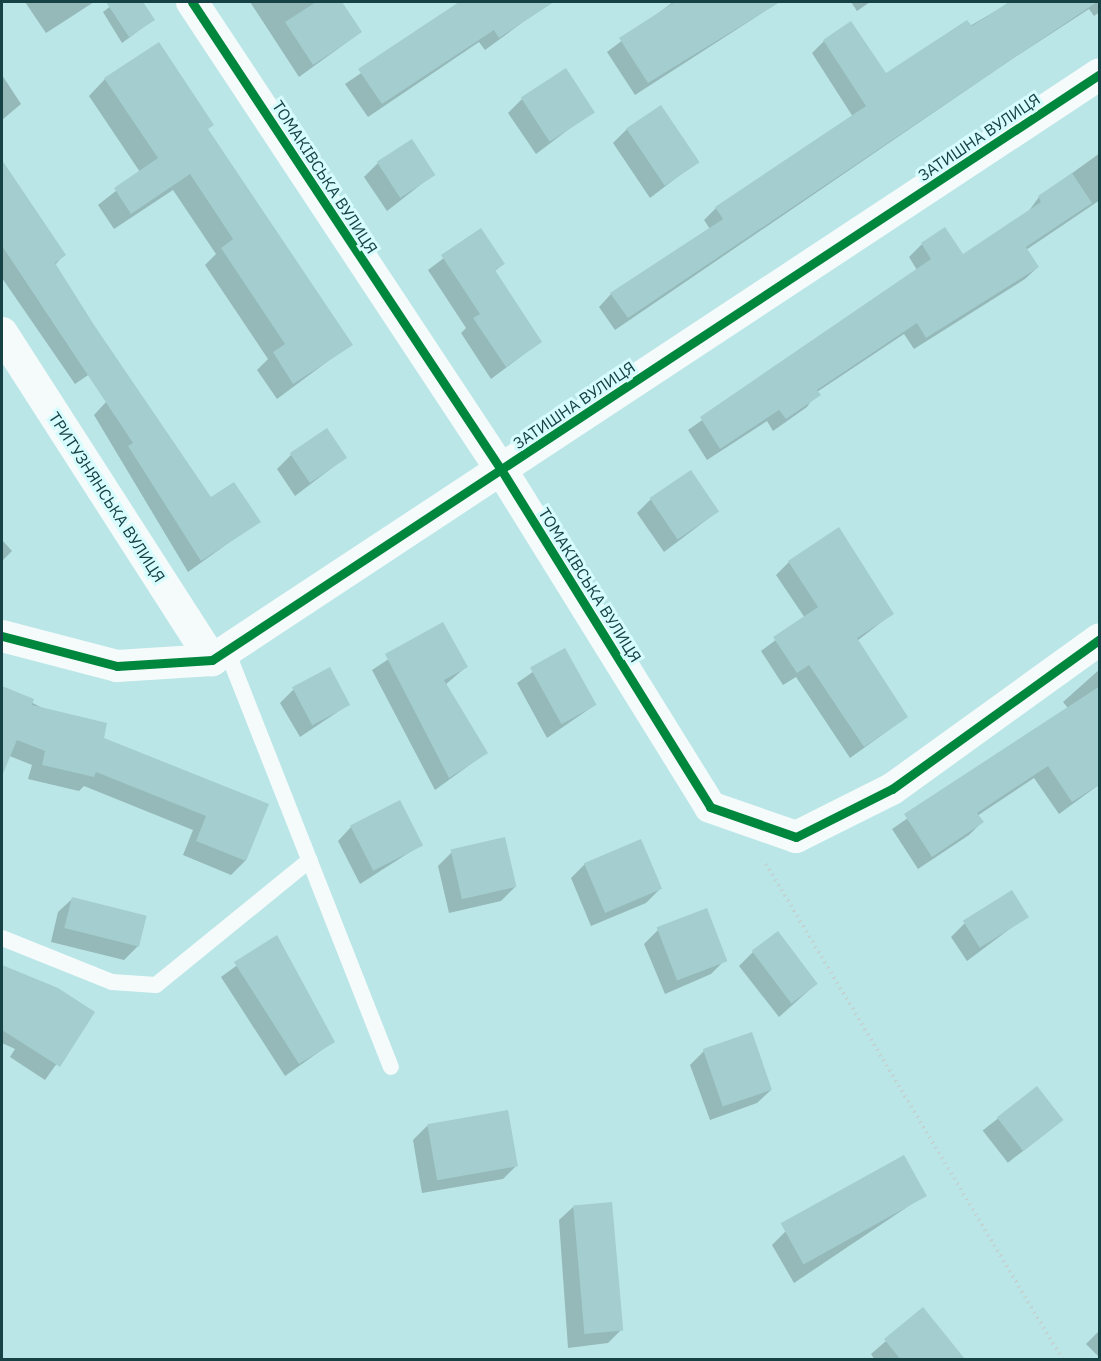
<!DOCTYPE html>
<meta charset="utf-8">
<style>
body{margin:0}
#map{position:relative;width:1101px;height:1361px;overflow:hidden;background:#bbe6e7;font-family:"IBM Plex Sans",sans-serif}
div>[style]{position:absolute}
.shadow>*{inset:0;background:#0003;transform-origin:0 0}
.building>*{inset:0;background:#a3cdce;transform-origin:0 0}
.path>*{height:4px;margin-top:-2px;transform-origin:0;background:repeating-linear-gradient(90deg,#c3d1d1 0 1.5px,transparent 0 6px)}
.lane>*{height:16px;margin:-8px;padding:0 8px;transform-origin:8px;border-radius:8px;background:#f5fbfb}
.street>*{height:32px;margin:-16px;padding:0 16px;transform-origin:16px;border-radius:16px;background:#f5fbfb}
.cycleway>*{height:9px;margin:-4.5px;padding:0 4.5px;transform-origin:4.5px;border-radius:4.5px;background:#00873e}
span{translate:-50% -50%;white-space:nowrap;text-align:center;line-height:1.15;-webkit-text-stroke:6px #d7fcfe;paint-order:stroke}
.street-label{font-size:16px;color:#164245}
.frame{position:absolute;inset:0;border:3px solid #164245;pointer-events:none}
</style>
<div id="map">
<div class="shadow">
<div style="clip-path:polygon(25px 2px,94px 2px,46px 33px)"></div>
<div style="clip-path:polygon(116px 2px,141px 2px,153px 20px,122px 43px,103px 12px)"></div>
<div style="clip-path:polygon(250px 2px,340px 2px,361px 32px,299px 77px)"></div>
<div style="clip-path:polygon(466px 2px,549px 3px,485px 50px,479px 42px,368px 117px,345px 84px)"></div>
<div style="clip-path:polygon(673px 2px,779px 2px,635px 95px,607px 52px)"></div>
<div style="clip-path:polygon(851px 2px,870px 2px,857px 11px)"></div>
<div style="clip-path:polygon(1011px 2px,1100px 2px,1100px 12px,1094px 16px,1089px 9px,1012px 59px,615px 330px,599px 307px,611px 294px,710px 229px,704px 220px,716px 208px,853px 117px,812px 53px,824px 41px,886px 75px)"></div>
<div style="clip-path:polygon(2px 75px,21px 104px,2px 120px)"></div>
<div style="clip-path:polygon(105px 79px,206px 130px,351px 344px,277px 399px,257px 370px,268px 359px,205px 265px,216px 254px,173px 190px,114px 229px,98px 205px,140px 172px,89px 96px)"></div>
<div style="clip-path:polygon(522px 99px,593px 111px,536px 154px,508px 113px)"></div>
<div style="clip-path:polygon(627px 129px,697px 162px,650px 198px,613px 143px)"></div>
<div style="clip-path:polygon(1100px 153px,1100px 200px,1026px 250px,1038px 267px,1025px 279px,914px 349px,904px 334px,817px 392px,807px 407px,773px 431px,767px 421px,707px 460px,688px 430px,917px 270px,909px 257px,921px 245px,945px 229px,963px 256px,1028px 212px,1039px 197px)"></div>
<div style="clip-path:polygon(2px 162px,64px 255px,55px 265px,100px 367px,75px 384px,2px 278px)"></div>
<div style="clip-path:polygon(378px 163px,433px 175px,387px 211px,364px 177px)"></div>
<div style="clip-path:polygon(481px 230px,503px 264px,494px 272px,540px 342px,491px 379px,461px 333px,466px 328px,428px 270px)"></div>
<div style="clip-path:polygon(106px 402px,210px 499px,259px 521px,188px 572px,94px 415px)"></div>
<div style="clip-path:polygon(291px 455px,345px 458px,295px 496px,277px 469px)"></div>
<div style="clip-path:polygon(651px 499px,717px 512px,664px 552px,637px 513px)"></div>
<div style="clip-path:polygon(2px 540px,12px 551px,2px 561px)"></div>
<div style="clip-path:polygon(789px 562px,892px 614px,857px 641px,907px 717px,850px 758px,796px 677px,783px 685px,761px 651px,805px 618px,776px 575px)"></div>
<div style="clip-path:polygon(442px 624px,466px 667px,445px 685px,486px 753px,435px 790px,372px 670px)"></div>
<div style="clip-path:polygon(564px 650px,595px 705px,547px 738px,517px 683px)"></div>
<div style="clip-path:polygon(1100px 669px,1100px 784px,1059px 814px,1034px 778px,977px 816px,982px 822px,969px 835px,918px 869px,892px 829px,1068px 708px,1063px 702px)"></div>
<div style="clip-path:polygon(2px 687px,102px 739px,268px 805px,245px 861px,231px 875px,183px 855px,193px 830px,84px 786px,79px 791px,28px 779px,32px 765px,2px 753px)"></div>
<div style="clip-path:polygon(294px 689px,348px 705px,300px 737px,280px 703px)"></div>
<div style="clip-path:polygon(351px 827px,421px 845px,360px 884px,338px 841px)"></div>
<div style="clip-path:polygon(452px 852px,515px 887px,501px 901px,449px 913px,438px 866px)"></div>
<div style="clip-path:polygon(585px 864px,660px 889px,646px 903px,591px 926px,571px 878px)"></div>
<div style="clip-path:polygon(72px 899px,138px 946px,124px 960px,51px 942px,58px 912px)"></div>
<div style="clip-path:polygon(1027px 916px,967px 961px,951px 937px,965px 923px)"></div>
<div style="clip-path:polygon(658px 930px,725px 960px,711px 974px,665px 994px,644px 944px)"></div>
<div style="clip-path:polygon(276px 937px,333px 1042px,285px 1076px,221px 977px)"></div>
<div style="clip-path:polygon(753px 952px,816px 984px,779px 1017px,739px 966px)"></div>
<div style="clip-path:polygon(2px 967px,58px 989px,93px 1013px,45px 1080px,10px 1057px,15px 1049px,2px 1043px)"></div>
<div style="clip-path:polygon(704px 1051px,771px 1090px,757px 1103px,710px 1120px,690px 1065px)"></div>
<div style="left:1037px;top:1088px;width:41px;height:69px;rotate:52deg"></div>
<div style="clip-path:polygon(427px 1126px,517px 1165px,503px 1179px,422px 1193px,413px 1140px)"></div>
<div style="clip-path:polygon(925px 1195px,794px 1283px,772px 1245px,786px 1231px)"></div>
<div style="clip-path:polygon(573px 1207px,622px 1329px,608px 1343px,568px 1348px,559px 1220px)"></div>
<div style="clip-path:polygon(923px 1309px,959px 1354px,954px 1360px,875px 1360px,871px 1354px)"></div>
<div style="clip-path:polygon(1100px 1330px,1100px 1358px,1086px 1344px)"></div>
</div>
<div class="building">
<div style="clip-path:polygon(106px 2px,143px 2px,155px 20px,129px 37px)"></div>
<div style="clip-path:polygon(316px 2px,342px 2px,362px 32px,313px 65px,285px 22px)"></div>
<div style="clip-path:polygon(459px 2px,554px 2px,499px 38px,494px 30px,382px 104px,358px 69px)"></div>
<div style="clip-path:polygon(675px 2px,780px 2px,648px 83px,619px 38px)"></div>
<div style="clip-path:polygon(1009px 2px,1097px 2px,628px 318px,610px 293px,723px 219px,715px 207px,866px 106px,823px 40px,851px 21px,886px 73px,967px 20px,972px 26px)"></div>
<div style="clip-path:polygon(159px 42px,214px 125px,208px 129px,353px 345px,293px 384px,273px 352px,285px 344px,221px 248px,233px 239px,190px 174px,131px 214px,114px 188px,158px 158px,104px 78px)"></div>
<div style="left:566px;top:68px;width:53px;height:54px;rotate:57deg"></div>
<div style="left:661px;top:105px;width:69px;height:42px;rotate:56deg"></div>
<div style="left:412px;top:139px;width:43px;height:42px;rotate:57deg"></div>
<div style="clip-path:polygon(2px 160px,66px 255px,55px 263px,94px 325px,211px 497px,234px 482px,261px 522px,201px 561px,128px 446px,133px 443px,2px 246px)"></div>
<div style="clip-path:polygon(1072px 173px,1092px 203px,1026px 247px,1039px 267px,926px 338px,917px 323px,817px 390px,821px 395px,786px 419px,779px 410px,720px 449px,700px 417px,931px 259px,921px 243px,945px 227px,963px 254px,1041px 202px,1038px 196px)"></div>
<div style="clip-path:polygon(481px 228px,505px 264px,495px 270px,542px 342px,506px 367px,473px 318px,480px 314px,441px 255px)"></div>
<div style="left:327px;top:428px;width:36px;height:45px;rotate:56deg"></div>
<div style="left:691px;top:470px;width:50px;height:50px;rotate:56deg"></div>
<div style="clip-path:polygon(839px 527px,894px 614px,857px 638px,908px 717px,864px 747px,809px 665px,797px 673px,773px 637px,818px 607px,788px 561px)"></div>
<div style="clip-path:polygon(443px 622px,468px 667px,444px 680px,488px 753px,449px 778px,385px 654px)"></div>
<div style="left:565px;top:648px;width:65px;height:40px;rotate:61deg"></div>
<div style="left:330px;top:667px;width:43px;height:43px;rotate:62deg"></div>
<div style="clip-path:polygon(2px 686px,34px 699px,32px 705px,107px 723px,104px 738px,269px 804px,246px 861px,196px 841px,206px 816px,96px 772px,94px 777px,42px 765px,45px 751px,17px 740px,2px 776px)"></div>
<div style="clip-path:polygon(1100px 686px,1100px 784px,1072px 802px,1048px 766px,977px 813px,984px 822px,932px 857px,904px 814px)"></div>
<div style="left:400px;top:800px;width:51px;height:56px;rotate:63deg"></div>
<div style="left:505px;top:837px;width:51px;height:56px;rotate:77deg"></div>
<div style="left:641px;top:839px;width:54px;height:62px;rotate:67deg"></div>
<div style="left:1012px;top:890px;width:32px;height:58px;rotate:58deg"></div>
<div style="left:72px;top:897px;width:77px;height:32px;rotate:14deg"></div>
<div style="left:707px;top:908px;width:57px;height:54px;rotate:69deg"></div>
<div style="left:778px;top:931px;width:66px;height:33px;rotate:53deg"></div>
<div style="clip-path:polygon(277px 935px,335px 1042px,299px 1064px,234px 962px)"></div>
<div style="clip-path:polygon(2px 965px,58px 988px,95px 1012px,60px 1067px,2px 1030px)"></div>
<div style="left:752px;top:1032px;width:61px;height:52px;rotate:71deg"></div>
<div style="left:1037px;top:1086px;width:43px;height:51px;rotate:52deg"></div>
<div style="left:508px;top:1110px;width:57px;height:82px;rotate:80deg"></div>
<div style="left:904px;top:1155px;width:47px;height:141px;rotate:61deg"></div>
<div style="left:612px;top:1202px;width:129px;height:39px;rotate:85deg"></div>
<div style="clip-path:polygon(923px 1307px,965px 1359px,900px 1359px,884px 1339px)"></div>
</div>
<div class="path">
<div style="left:766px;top:864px;width:578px;rotate:59.09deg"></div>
</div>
<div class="lane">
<div style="left:227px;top:651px;width:447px;rotate:68.5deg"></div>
<div style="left:2px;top:938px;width:118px;rotate:21.8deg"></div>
<div style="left:112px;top:982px;width:44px;rotate:3.9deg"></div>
<div style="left:156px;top:985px;width:198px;rotate:-39.1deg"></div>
</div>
<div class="street">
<div style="left:192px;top:2px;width:562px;rotate:56.54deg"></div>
<div style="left:502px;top:471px;width:395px;rotate:58.2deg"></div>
<div style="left:710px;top:807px;width:91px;rotate:19.2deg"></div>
<div style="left:796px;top:837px;width:107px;rotate:-26.6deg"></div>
<div style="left:892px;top:789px;width:256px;rotate:-35.8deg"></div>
<div style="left:2px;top:333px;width:389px;rotate:57.3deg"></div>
<div style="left:2px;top:636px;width:119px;rotate:14.6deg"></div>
<div style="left:117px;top:666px;width:95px;rotate:-3.6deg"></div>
<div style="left:212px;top:660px;width:1064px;rotate:-33.42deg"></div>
</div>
<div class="cycleway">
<div style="left:192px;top:2px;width:562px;rotate:56.54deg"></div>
<div style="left:502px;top:471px;width:395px;rotate:58.2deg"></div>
<div style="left:710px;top:807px;width:91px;rotate:19.2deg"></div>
<div style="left:796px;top:837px;width:107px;rotate:-26.6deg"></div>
<div style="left:892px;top:789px;width:256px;rotate:-35.8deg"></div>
<div style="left:2px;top:636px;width:119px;rotate:14.6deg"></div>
<div style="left:117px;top:666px;width:95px;rotate:-3.6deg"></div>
<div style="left:212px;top:660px;width:1064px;rotate:-33.42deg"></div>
</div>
<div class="street-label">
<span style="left:979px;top:137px;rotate:-34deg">ЗАТИШНА ВУЛИЦЯ</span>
<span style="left:325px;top:177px;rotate:57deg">ТОМАКІВСЬКА ВУЛИЦЯ</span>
<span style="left:574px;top:405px;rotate:-34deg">ЗАТИШНА ВУЛИЦЯ</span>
<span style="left:107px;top:497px;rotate:57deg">ТРИТУЗНЯНСЬКА ВУЛИЦЯ</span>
<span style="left:590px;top:585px;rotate:58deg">ТОМАКІВСЬКА ВУЛИЦЯ</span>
</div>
<div class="frame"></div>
</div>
